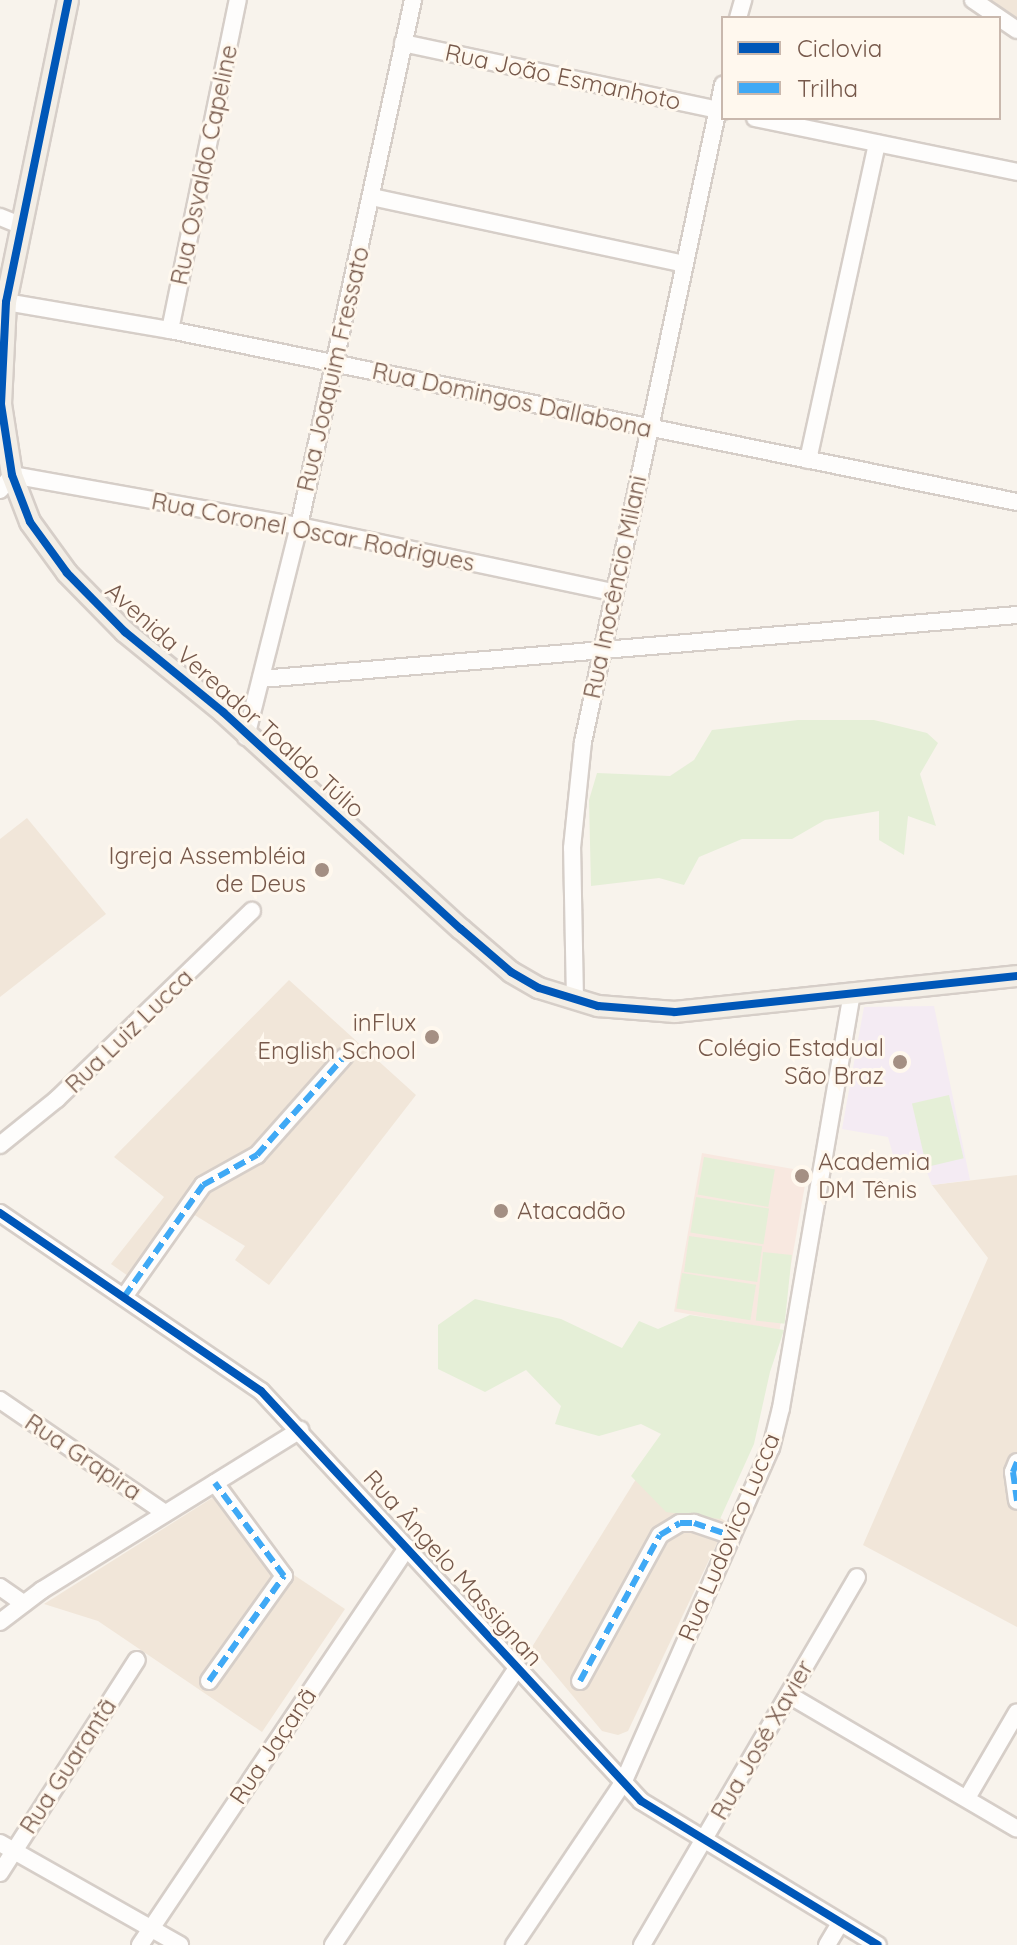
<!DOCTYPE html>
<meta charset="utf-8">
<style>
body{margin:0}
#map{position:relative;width:1017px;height:1945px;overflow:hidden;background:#f8f3ec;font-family:Quicksand,sans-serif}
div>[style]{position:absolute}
.residential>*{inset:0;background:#f1e6d9}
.commercial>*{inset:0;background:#f8e8e0;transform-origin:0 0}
.education>*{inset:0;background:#f4ebf3}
.green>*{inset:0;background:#e5efd7;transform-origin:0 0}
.roads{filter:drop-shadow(2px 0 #d6cec8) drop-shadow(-2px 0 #d6cec8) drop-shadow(0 2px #d6cec8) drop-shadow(0 -2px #d6cec8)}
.minor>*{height:16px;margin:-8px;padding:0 8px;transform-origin:8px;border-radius:8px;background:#fefdfc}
.major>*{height:20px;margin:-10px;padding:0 10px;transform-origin:10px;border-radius:10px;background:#f3eee6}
.quiet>*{height:6px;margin-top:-3px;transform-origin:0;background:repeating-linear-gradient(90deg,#3fa9f5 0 12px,transparent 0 18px)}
.cycleway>*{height:8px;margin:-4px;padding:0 4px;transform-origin:4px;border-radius:4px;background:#0057b8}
.dots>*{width:22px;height:22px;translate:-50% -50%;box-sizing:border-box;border:4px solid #fff8ee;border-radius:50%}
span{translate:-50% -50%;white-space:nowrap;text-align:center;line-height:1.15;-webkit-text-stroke:6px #fff8ee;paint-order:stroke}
.street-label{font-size:24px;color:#77594b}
.poi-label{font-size:24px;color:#77594b}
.right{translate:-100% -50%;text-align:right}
.left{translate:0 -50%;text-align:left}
.legend{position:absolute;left:721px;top:16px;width:280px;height:104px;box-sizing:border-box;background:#fff8ee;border:2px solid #c9b8ad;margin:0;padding:10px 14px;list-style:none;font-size:24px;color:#77594b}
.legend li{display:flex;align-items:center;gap:16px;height:40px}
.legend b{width:40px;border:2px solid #c9b8ad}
</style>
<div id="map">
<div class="residential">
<div style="clip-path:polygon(990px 0,1017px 0,1017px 18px)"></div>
<div style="clip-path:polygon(27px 818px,106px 914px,0 997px,0 839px)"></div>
<div style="clip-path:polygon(289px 980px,416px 1095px,269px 1285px,235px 1260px,245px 1246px,193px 1214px,141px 1285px,111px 1264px,164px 1197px,114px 1157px)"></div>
<div style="clip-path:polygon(1017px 1175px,1017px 1627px,863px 1545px,988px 1258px,932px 1185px)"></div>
<div style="clip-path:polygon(641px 1471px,727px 1522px,628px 1731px,618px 1735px,602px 1731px,532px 1647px)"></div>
<div style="clip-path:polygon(231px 1486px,294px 1575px,345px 1609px,262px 1732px,98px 1621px,44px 1604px)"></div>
</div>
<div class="commercial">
<div style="left:702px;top:1153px;width:107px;height:161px;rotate:10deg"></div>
</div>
<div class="education">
<div style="clip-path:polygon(934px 1006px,970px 1180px,932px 1185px,923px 1162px,893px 1155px,888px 1137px,842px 1129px,864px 1007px)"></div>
</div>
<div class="green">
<div style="clip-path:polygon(798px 720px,874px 720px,927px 733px,938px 743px,920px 774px,936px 826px,908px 816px,904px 855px,879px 840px,879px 811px,825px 820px,792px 839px,742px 839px,699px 857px,684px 885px,659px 878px,591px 886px,589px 800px,597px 773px,670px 776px,694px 760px,712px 730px)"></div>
<div style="left:949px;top:1095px;width:65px;height:38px;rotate:77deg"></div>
<div style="left:704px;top:1157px;width:72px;height:38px;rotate:10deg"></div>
<div style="left:696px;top:1197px;width:74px;height:36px;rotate:9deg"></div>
<div style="left:689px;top:1236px;width:74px;height:36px;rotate:8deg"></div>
<div style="left:763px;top:1252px;width:29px;height:69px;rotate:6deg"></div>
<div style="left:682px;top:1273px;width:75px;height:36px;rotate:9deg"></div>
<div style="clip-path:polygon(475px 1299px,561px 1319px,622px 1348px,639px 1321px,658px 1329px,690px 1315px,784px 1330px,770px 1372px,754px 1444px,720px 1519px,666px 1512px,631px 1476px,661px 1434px,641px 1424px,599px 1436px,555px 1424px,561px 1406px,526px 1370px,485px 1392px,438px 1369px,438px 1325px)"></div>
</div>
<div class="roads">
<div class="minor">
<div style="left:973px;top:0;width:53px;rotate:34.3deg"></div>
<div style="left:738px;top:18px;width:19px;rotate:-74deg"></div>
<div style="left:403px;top:43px;width:327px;rotate:12deg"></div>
<div style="left:755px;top:118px;width:268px;rotate:11.6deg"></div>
<div style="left:372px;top:197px;width:319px;rotate:12.1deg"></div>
<div style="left:0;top:217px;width:24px;rotate:22deg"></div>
<div style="left:6px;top:302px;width:166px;rotate:9.7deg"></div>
<div style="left:170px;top:330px;width:864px;rotate:11.48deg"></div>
<div style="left:170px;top:330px;width:337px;rotate:-78.4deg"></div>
<div style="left:808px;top:460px;width:324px;rotate:-77.7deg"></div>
<div style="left:0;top:490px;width:19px;rotate:-51deg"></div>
<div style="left:12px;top:475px;width:291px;rotate:10.1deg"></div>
<div style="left:299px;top:526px;width:321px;rotate:11.9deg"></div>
<div style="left:261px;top:679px;width:759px;rotate:-4.84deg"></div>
<div style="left:246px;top:737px;width:218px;rotate:-75.9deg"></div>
<div style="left:299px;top:526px;width:538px;rotate:-77.77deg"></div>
<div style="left:575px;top:1000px;width:152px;rotate:-91.1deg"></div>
<div style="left:572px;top:848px;width:107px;rotate:-84.1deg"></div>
<div style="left:583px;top:742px;width:672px;rotate:-77.97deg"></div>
<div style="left:0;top:1145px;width:73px;rotate:-38.9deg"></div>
<div style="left:57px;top:1099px;width:271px;rotate:-44deg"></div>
<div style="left:0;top:1213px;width:316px;rotate:34.3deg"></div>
<div style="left:261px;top:1391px;width:559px;rotate:47.17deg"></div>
<div style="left:641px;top:1801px;width:277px;rotate:31.3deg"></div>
<div style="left:124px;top:1297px;width:137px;rotate:-54.8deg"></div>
<div style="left:203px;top:1185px;width:62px;rotate:-29.1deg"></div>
<div style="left:257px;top:1155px;width:131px;rotate:-48.4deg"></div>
<div style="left:0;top:1400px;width:200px;rotate:34.4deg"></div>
<div style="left:1017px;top:1462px;width:11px;rotate:112deg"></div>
<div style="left:1013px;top:1472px;width:29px;rotate:82deg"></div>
<div style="left:0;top:1587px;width:29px;rotate:35deg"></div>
<div style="left:0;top:1622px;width:53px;rotate:-37.3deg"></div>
<div style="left:42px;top:1590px;width:304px;rotate:-31.8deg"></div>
<div style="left:209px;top:1681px;width:129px;rotate:-54.5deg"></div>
<div style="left:284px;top:1576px;width:116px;rotate:-126.6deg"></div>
<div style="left:580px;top:1681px;width:166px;rotate:-61.3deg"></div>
<div style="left:660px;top:1535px;width:23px;rotate:-31deg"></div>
<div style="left:680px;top:1523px;width:14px"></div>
<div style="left:694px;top:1523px;width:40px;rotate:18.9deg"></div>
<div style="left:789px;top:1695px;width:264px;rotate:30.4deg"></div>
<div style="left:967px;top:1798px;width:99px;rotate:-59.8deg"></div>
<div style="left:0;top:1843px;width:207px;rotate:29.5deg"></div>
<div style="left:0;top:1873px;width:253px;rotate:-57.3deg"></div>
<div style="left:140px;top:1945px;width:479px;rotate:-56.1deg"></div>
<div style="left:333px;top:1945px;width:333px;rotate:-56.4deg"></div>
<div style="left:514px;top:1945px;width:195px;rotate:-56.1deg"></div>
<div style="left:623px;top:1783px;width:366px;rotate:-66.2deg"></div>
<div style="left:771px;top:1448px;width:41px;rotate:-76deg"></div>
<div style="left:781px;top:1408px;width:420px;rotate:-80.3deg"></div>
<div style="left:642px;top:1945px;width:426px;rotate:-59.7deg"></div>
<div style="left:827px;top:1945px;width:26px;rotate:-59deg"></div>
</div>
<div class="major">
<div style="left:68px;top:0;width:308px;rotate:101.6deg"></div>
<div style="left:6px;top:302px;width:102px;rotate:92.8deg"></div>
<div style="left:1px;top:404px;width:72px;rotate:81.2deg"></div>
<div style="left:12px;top:475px;width:50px;rotate:69deg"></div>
<div style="left:30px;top:522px;width:63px;rotate:54deg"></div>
<div style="left:67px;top:573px;width:83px;rotate:45.5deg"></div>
<div style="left:125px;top:632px;width:127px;rotate:39.2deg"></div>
<div style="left:223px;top:712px;width:322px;rotate:42.4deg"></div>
<div style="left:461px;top:929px;width:66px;rotate:40.7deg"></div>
<div style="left:511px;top:972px;width:32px;rotate:30deg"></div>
<div style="left:539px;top:988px;width:62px;rotate:17deg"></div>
<div style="left:598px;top:1006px;width:77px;rotate:4.5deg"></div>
<div style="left:675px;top:1012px;width:344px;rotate:-6deg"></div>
</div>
</div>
<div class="quiet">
<div style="left:124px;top:1297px;width:137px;rotate:-54.8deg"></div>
<div style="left:203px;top:1185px;width:62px;rotate:-29.1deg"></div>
<div style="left:257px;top:1155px;width:131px;rotate:-48.4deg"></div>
<div style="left:1017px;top:1462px;width:11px;rotate:112deg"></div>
<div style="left:1013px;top:1472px;width:29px;rotate:82deg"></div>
<div style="left:209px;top:1681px;width:129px;rotate:-54.5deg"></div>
<div style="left:284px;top:1576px;width:116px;rotate:-126.6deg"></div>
<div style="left:580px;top:1681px;width:166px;rotate:-61.3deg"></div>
<div style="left:660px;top:1535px;width:23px;rotate:-31deg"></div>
<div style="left:680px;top:1523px;width:14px"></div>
<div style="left:694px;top:1523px;width:40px;rotate:18.9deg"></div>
</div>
<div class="cycleway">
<div style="left:68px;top:0;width:308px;rotate:101.6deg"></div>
<div style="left:6px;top:302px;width:102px;rotate:92.8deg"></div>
<div style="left:1px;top:404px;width:72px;rotate:81.2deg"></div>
<div style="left:12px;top:475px;width:50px;rotate:69deg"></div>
<div style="left:30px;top:522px;width:63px;rotate:54deg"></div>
<div style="left:67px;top:573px;width:83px;rotate:45.5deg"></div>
<div style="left:125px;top:632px;width:127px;rotate:39.2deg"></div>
<div style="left:223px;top:712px;width:322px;rotate:42.4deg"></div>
<div style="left:461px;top:929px;width:66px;rotate:40.7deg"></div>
<div style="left:511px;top:972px;width:32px;rotate:30deg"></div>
<div style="left:539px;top:988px;width:62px;rotate:17deg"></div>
<div style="left:598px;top:1006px;width:77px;rotate:4.5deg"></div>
<div style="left:675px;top:1012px;width:344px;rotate:-6deg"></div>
<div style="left:0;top:1213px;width:316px;rotate:34.3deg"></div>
<div style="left:261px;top:1391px;width:559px;rotate:47.17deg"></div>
<div style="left:641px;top:1801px;width:277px;rotate:31.3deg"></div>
</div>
<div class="dots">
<div style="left:322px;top:870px;background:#a48f83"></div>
<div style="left:432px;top:1037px;background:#a48f83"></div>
<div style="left:900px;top:1062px;background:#a48f83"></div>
<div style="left:802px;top:1176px;background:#a48f83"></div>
<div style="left:501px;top:1211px;background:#a48f83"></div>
</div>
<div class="street-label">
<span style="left:563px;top:77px;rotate:12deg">Rua João Esmanhoto</span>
<span style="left:204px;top:165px;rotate:-78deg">Rua Osvaldo Capeline</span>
<span style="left:333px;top:369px;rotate:-77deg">Rua Joaquim Fressato</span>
<span style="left:512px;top:400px;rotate:12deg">Rua Domingos Dallabona</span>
<span style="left:313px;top:532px;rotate:11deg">Rua Coronel Oscar Rodrigues</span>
<span style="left:615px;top:587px;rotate:-78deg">Rua Inocêncio Milani</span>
<span style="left:235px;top:700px;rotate:42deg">Avenida Vereador Toaldo Túlio</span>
<span style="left:129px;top:1031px;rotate:-44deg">Rua Luiz Lucca</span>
<span style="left:83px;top:1457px;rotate:34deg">Rua Grapira</span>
<span style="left:729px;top:1537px;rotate:-67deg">Rua Ludovico Lucca</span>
<span style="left:453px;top:1568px;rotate:48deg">Rua Ângelo Massignan</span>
<span style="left:762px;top:1740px;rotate:-60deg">Rua José Xavier</span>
<span style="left:273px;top:1746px;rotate:-56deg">Rua Jaçanã</span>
<span style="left:68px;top:1766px;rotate:-57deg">Rua Guarantã</span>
</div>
<div class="poi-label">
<span class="right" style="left:306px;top:870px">Igreja Assembléia<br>de Deus</span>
<span class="right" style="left:416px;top:1037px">inFlux<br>English School</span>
<span class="right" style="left:884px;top:1062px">Colégio Estadual<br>São Braz</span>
<span class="left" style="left:818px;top:1176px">Academia<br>DM Tênis</span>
<span class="left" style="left:517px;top:1211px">Atacadão</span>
</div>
<ul class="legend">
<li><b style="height:10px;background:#0057b8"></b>Ciclovia</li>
<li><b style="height:10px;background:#3fa9f5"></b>Trilha</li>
</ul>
</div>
